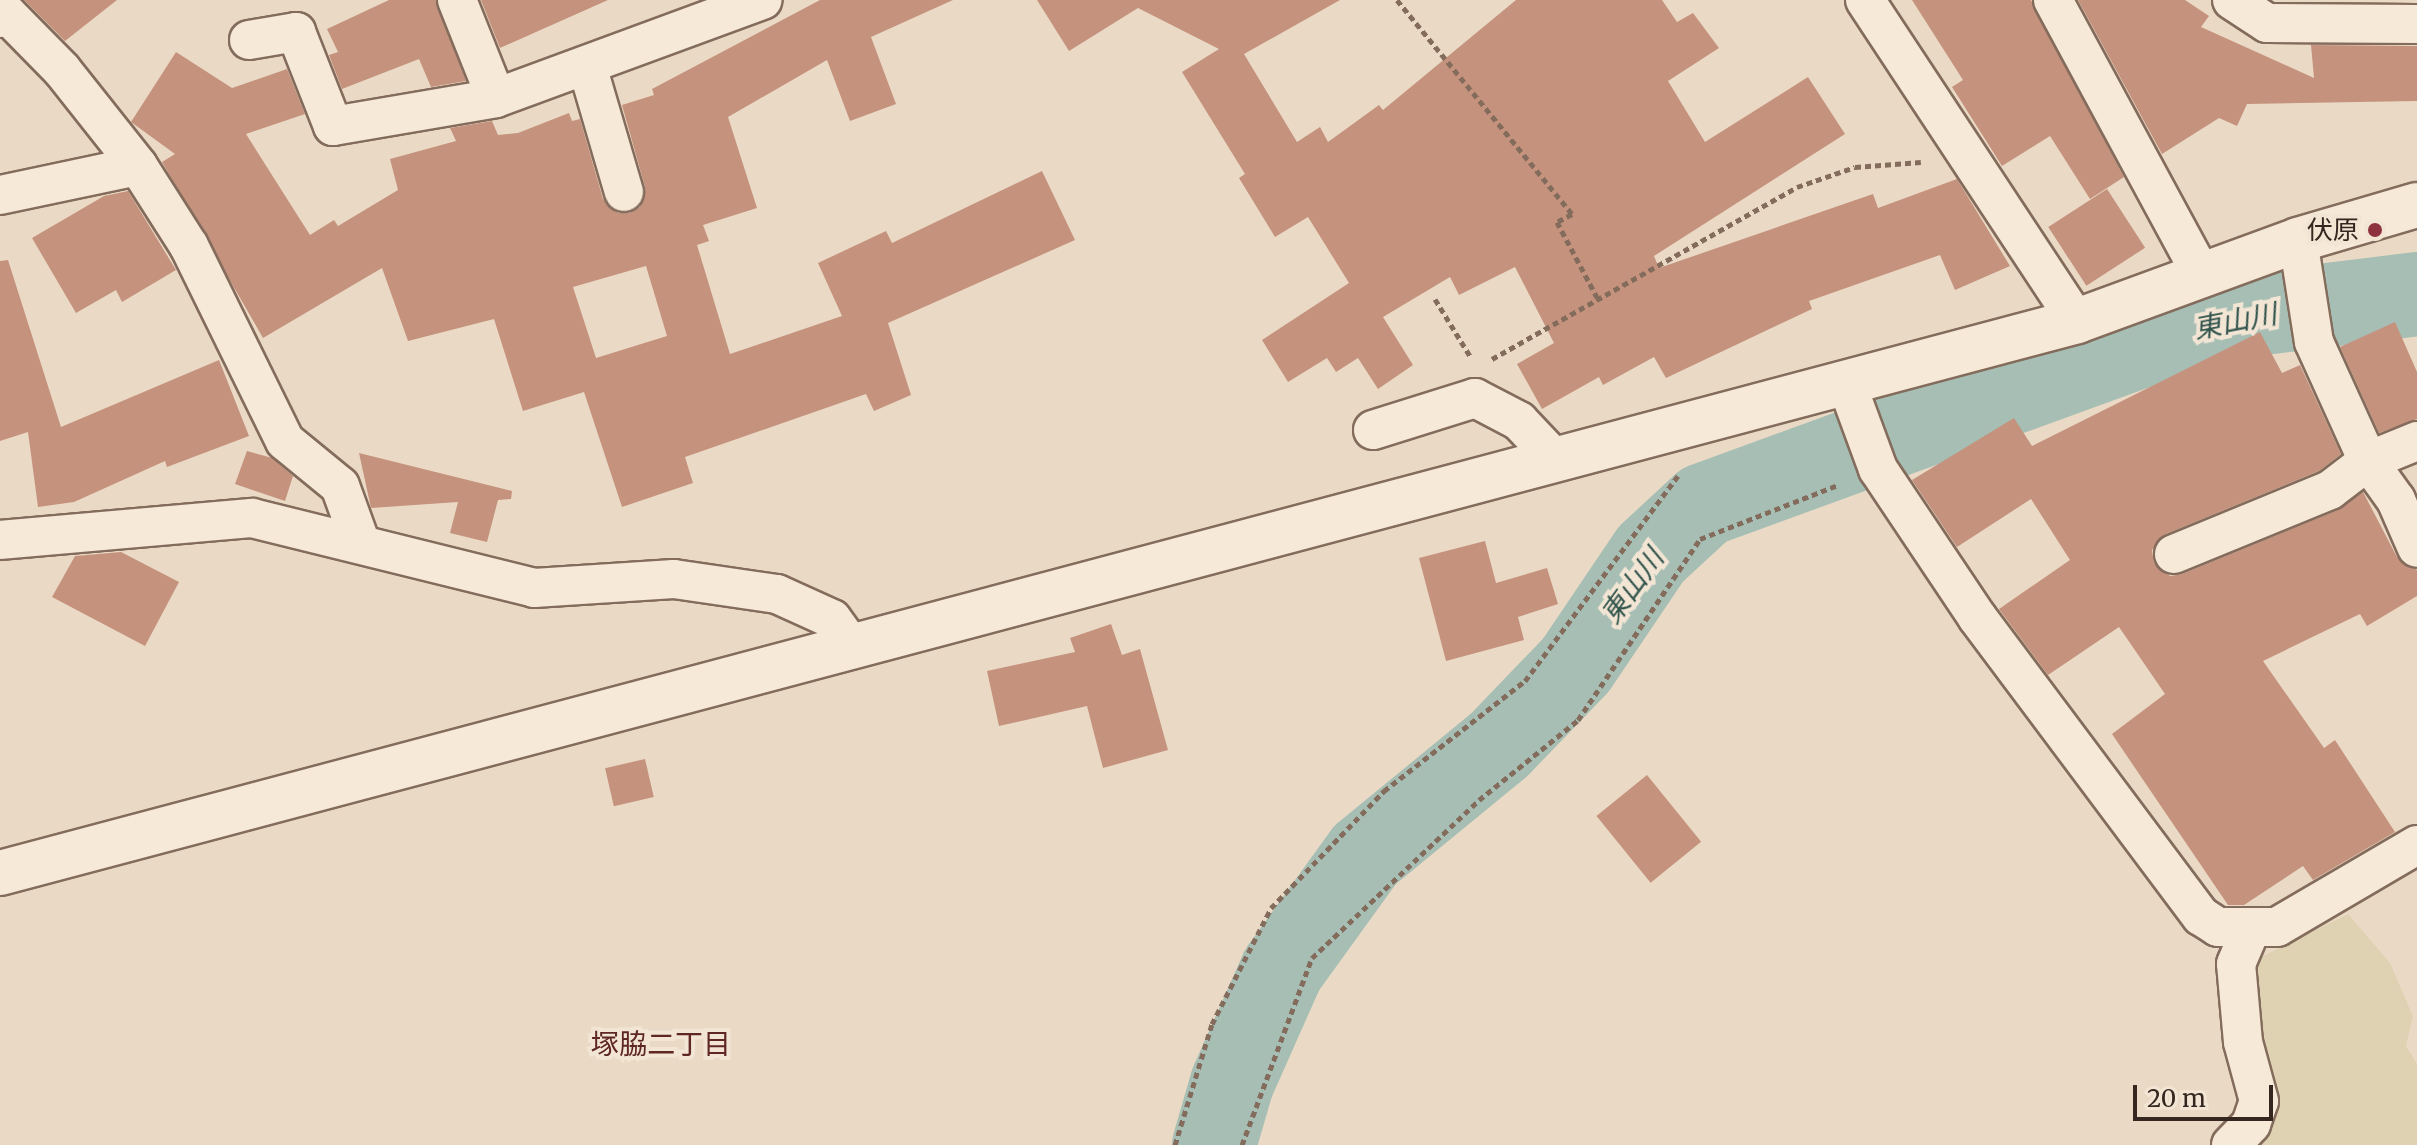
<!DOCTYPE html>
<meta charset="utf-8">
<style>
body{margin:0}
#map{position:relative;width:2417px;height:1145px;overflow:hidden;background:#eadac5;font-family:Merriweather,"Noto Sans JP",serif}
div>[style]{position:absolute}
.farmland>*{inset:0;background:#dfd2b3}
.river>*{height:84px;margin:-42px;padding:0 42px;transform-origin:42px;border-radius:42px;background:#a6beb4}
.building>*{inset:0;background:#c5927e;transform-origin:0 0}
.path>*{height:5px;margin-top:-2.5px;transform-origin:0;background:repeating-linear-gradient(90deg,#846c5c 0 6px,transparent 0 10px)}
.roads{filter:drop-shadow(2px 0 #846c5c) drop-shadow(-2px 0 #846c5c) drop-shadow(0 2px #846c5c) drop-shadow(0 -2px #846c5c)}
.street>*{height:38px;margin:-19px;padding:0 19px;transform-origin:19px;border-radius:19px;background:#f6e9d7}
.secondary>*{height:44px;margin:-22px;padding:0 22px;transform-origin:22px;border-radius:22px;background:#f6e9d7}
.dots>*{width:22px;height:22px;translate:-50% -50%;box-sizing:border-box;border:4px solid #f2e5d4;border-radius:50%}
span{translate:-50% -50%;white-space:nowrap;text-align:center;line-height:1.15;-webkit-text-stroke:8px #f2e5d4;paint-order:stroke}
.poi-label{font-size:26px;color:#35271f}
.right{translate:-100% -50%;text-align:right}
.water-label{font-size:28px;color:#30534c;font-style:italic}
.neighbourhood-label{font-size:28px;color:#5e2722}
.scale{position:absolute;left:2133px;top:1085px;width:140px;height:36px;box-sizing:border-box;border:4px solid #35271f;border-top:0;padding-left:10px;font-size:24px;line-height:28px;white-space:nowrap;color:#35271f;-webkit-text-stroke:6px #f2e5d4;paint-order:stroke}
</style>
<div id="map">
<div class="farmland">
<div style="clip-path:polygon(2348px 914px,2390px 963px,2413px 1016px,2406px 1046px,2417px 1064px,2417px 1145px,2245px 1145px,2251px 962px)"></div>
</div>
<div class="river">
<div style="left:1214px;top:1145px;width:65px;rotate:-73.8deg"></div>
<div style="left:1232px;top:1083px;width:124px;rotate:-66.1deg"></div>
<div style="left:1282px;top:970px;width:142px;rotate:-54.2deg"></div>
<div style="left:1365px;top:855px;width:173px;rotate:-39.4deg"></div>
<div style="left:1499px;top:745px;width:111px;rotate:-46.1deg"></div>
<div style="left:1576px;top:665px;width:134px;rotate:-56deg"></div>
<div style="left:1651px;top:554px;width:72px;rotate:-42.8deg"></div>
<div style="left:1704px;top:505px;width:543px;rotate:-20.04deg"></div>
<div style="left:2214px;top:319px;width:205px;rotate:-7deg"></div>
</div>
<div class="building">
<div style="clip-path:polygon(24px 0,117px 0,65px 41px)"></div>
<div style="clip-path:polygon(389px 0,436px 0,466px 81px,431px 87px,419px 59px,342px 89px,329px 55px,338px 52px,327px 29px)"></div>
<div style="clip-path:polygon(481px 0,608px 0,500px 48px)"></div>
<div style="clip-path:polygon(evenodd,820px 0,953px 0,871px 37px,896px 104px,850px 121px,827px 60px,728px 117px,757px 208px,703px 225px,709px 241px,697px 245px,730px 354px,842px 316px,818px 263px,886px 231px,892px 243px,1042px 171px,1075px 240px,888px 323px,911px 395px,874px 411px,866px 394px,685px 457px,693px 483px,622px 507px,584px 392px,523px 411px,494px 319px,408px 341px,382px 268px,263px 338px,162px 162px,175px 154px,131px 122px,176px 52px,232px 88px,287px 69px,305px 114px,246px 134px,310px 235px,334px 220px,338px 226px,398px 190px,390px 159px,456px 141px,450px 128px,492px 121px,498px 135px,518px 133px,569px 113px,572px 121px,580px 119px,603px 199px,618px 213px,629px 213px,640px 207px,645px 187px,622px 105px,654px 95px,652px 89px,820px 0,646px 266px,667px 336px,596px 358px,573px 287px,646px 266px)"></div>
<div style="clip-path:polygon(1037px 0,1340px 0,1244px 54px,1297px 142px,1320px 127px,1328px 142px,1379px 105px,1383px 110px,1516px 0,1662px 0,1677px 22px,1693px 13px,1719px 48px,1668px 81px,1705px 142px,1808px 77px,1845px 134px,1654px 256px,1659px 268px,1873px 194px,1878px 208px,1957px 179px,2010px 266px,1955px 290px,1940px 255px,1809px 301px,1812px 309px,1666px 378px,1654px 357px,1603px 385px,1599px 377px,1542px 409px,1517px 364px,1554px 343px,1515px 267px,1459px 295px,1450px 277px,1383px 317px,1413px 365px,1378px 389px,1358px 358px,1336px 372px,1327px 358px,1288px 382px,1262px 340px,1349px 283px,1308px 217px,1275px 237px,1239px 178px,1245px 174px,1182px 72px,1219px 49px,1138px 8px,1069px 51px)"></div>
<div style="clip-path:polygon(1912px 0,2031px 0,2124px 177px,2090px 199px,2050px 136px,2002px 166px,1952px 87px,1963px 80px)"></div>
<div style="clip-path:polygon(2078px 0,2185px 0,2209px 16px,2201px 27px,2314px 78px,2311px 45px,2417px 46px,2417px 101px,2247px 104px,2237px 126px,2219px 118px,2162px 154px)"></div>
<div style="left:2107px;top:189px;width:70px;height:70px;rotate:57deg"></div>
<div style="clip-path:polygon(128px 191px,176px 270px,122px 302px,116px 290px,76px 313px,32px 238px,104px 196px)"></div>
<div style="clip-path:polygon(8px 260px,61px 427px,219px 360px,249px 436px,167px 467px,165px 461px,74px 502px,38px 507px,28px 432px,0 441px,0 261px)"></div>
<div style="clip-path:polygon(2395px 322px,2417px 372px,2417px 419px,2379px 433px,2340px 347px)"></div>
<div style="clip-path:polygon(2260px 332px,2282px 373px,2300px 365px,2341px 454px,2319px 471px,2166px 534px,2152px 550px,2154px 563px,2170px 576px,2182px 574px,2338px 510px,2363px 492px,2397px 557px,2417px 570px,2417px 596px,2367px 626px,2360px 614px,2263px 661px,2324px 748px,2335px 740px,2395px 832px,2313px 880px,2303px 866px,2244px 905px,2228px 905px,2112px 734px,2165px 694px,2119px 627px,2048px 675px,1999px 609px,2070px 560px,2031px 499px,1957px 547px,1912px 480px,2014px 418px,2032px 446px)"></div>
<div style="clip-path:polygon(247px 451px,272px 458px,293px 476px,285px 501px,235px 484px)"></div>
<div style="clip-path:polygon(359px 453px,512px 491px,511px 499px,498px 500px,487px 542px,450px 533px,458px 502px,371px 508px)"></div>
<div style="clip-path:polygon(1485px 541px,1496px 583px,1547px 568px,1558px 604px,1518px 617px,1524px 640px,1446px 661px,1419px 558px)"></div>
<div style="clip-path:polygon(121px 552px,179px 582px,145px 646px,52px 597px,75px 556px)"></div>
<div style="clip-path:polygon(1111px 624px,1122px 655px,1140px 649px,1168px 750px,1103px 768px,1087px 706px,999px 726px,987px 671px,1075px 652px,1070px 638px)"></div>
<div style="left:645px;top:759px;width:39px;height:41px;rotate:77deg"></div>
<div style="left:1647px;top:775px;width:86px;height:65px;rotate:51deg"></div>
</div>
<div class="path">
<div style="left:1397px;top:0;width:276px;rotate:50.7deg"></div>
<div style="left:1572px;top:214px;width:17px;rotate:152deg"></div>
<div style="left:1557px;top:222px;width:87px;rotate:62deg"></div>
<div style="left:1435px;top:299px;width:67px;rotate:58.4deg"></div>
<div style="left:1492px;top:359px;width:350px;rotate:-29.4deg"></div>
<div style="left:1797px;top:187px;width:61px;rotate:-19deg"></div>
<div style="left:1855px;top:167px;width:66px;rotate:-4.3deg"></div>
<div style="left:1175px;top:1145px;width:127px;rotate:-73deg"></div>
<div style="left:1212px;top:1024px;width:130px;rotate:-63deg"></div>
<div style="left:1271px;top:908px;width:163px;rotate:-46deg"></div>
<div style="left:1384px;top:791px;width:179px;rotate:-38deg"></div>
<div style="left:1525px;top:681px;width:256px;rotate:-53.3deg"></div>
<div style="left:1242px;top:1145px;width:200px;rotate:-69.5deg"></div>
<div style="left:1312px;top:958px;width:230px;rotate:-43.4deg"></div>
<div style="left:1479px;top:800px;width:127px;rotate:-38.9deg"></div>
<div style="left:1578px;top:720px;width:218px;rotate:-56deg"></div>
<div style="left:1700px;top:539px;width:148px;rotate:-21.4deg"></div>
</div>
<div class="roads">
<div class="street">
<div style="left:457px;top:0;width:105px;rotate:68.3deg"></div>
<div style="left:496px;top:98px;width:284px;rotate:-20.2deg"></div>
<div style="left:1865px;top:0;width:385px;rotate:56.6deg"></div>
<div style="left:2053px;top:0;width:313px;rotate:61.6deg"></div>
<div style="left:2232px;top:0;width:42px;rotate:33.3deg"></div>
<div style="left:2267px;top:23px;width:150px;rotate:0.4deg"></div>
<div style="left:0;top:18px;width:8px;rotate:-30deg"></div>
<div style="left:7px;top:14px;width:78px;rotate:45.5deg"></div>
<div style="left:62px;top:70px;width:122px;rotate:51.6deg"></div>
<div style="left:138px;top:166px;width:95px;rotate:57.5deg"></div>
<div style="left:189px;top:246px;width:217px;rotate:63.8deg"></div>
<div style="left:285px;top:441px;width:71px;rotate:39.3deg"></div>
<div style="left:340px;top:486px;width:62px;rotate:70.1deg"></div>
<div style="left:249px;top:40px;width:48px;rotate:-9.7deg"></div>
<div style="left:296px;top:32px;width:101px;rotate:68.5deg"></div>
<div style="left:333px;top:126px;width:165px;rotate:-9.7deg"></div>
<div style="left:588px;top:69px;width:128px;rotate:73.7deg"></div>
<div style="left:0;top:195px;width:141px;rotate:-11.9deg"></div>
<div style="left:2298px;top:240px;width:103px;rotate:81.1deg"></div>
<div style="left:2314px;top:342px;width:131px;rotate:65.6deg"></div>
<div style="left:2368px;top:461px;width:48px;rotate:54.3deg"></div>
<div style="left:2396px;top:500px;width:52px;rotate:66.4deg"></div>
<div style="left:1846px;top:382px;width:93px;rotate:69.8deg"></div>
<div style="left:1878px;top:469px;width:178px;rotate:56.2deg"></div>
<div style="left:1977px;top:617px;width:374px;rotate:53.2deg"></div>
<div style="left:2201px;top:916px;width:20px;rotate:33deg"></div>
<div style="left:2218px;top:927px;width:59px"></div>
<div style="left:2277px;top:927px;width:162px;rotate:-30.4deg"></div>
<div style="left:1373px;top:430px;width:107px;rotate:-17.4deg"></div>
<div style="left:1475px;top:398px;width:50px;rotate:27.6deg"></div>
<div style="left:1519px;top:421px;width:52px;rotate:46.5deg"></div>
<div style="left:0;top:540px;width:253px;rotate:-5deg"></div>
<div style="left:252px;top:518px;width:291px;rotate:13.9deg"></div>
<div style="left:534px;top:588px;width:140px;rotate:-3.7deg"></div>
<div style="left:674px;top:579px;width:104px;rotate:8.3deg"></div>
<div style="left:777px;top:594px;width:60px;rotate:24.4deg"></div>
<div style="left:832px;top:619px;width:31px;rotate:54deg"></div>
<div style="left:2174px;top:554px;width:169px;rotate:-22.3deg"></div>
<div style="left:2330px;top:490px;width:48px;rotate:-37.3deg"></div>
<div style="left:2368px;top:461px;width:53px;rotate:-22.2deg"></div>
<div style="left:2231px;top:1145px;width:29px;rotate:-46deg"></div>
<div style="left:2251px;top:1124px;width:24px;rotate:-71deg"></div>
<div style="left:2259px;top:1101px;width:61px;rotate:-105.2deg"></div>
<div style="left:2243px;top:1042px;width:78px;rotate:-95.1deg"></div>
<div style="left:2236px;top:964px;width:36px;rotate:-67deg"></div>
</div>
<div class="secondary">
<div style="left:0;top:873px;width:2149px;rotate:-14.88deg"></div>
<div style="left:2077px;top:321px;width:235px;rotate:-20.1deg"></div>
<div style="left:2298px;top:240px;width:124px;rotate:-16.4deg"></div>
</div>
</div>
<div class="dots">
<div style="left:2375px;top:230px;background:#8e313e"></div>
</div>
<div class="poi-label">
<span class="right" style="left:2359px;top:230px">伏原</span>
</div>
<div class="water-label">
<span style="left:2235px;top:321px;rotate:-11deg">東山川</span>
<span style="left:1632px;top:586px;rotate:-54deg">東山川</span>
</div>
<div class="neighbourhood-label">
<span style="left:661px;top:1044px">塚脇二丁目</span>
</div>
<div class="scale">20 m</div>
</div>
